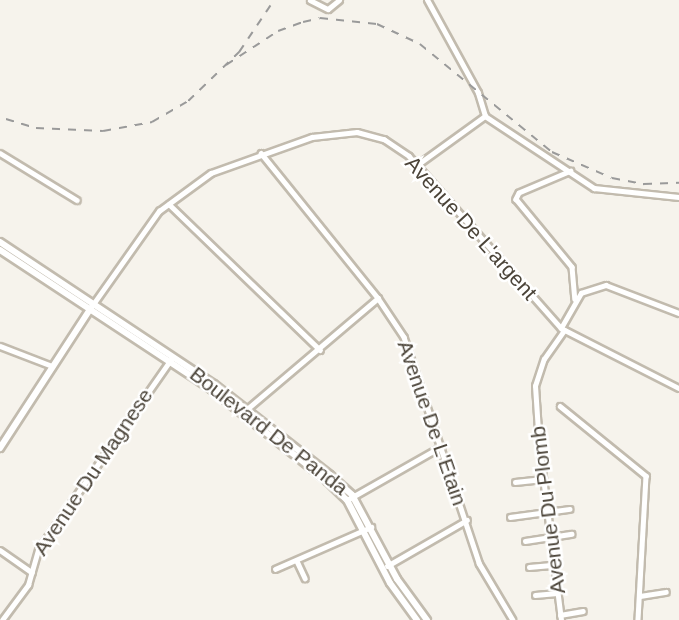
<!DOCTYPE html>
<style>
body{margin:0}
#map{position:relative;width:679px;height:620px;overflow:hidden;background:#f6f3ec;font-family:Helvetica,sans-serif}
div>[style]{position:absolute}
.roads{filter:drop-shadow(2px 0 #c2bbae) drop-shadow(-2px 0 #c2bbae) drop-shadow(0 2px #c2bbae) drop-shadow(0 -2px #c2bbae)}
.minor>*{height:4.5px;margin:-2.25px;padding:0 2.25px;transform-origin:2.25px;border-radius:2.25px;background:#fff}
.tertiary>*{height:6px;margin:-3px;padding:0 3px;transform-origin:3px;border-radius:3px;background:#fff}
.rail>*{height:1.5px;margin-top:-0.75px;transform-origin:0;background:repeating-linear-gradient(90deg,#9a9a9a 0 8px,transparent 0 16px)}
span{translate:-50% -50%;white-space:nowrap;text-align:center;line-height:1.15;-webkit-text-stroke:5px #fff;paint-order:stroke}
.street-label{font-size:21px;color:#4b4439}
</style>
<div id="map">
<div class="roads">
<div class="minor">
<div style="left:310px;top:0;width:20px;rotate:27deg"></div>
<div style="left:328px;top:9px;width:14px;rotate:-39deg"></div>
<div style="left:485px;top:116px;width:131px;rotate:33.4deg"></div>
<div style="left:594px;top:188px;width:85px;rotate:6deg"></div>
<div style="left:0;top:153px;width:90px;rotate:31.4deg"></div>
<div style="left:261px;top:153px;width:186px;rotate:51.1deg"></div>
<div style="left:378px;top:298px;width:47px;rotate:56.3deg"></div>
<div style="left:404px;top:337px;width:238px;rotate:71.6deg"></div>
<div style="left:479px;top:563px;width:66px;rotate:59.2deg"></div>
<div style="left:417px;top:165px;width:84px;rotate:-35.8deg"></div>
<div style="left:485px;top:116px;width:24px;rotate:-107deg"></div>
<div style="left:478px;top:93px;width:106px;rotate:-118.7deg"></div>
<div style="left:571px;top:171px;width:56px;rotate:157.1deg"></div>
<div style="left:519px;top:193px;width:7px;rotate:117deg"></div>
<div style="left:516px;top:199px;width:88px;rotate:50.5deg"></div>
<div style="left:572px;top:267px;width:32px;rotate:85deg"></div>
<div style="left:169px;top:204px;width:210px;rotate:44deg"></div>
<div style="left:94px;top:303px;width:113px;rotate:-54.8deg"></div>
<div style="left:159px;top:211px;width:64px;rotate:-36.2deg"></div>
<div style="left:211px;top:173px;width:107px;rotate:-19.6deg"></div>
<div style="left:312px;top:137px;width:45px;rotate:-6.3deg"></div>
<div style="left:357px;top:132px;width:28px;rotate:15deg"></div>
<div style="left:384px;top:139px;width:30px;rotate:34deg"></div>
<div style="left:409px;top:156px;width:230px;rotate:48.5deg"></div>
<div style="left:561px;top:328px;width:132px;rotate:27deg"></div>
<div style="left:561px;top:328px;width:40px;rotate:-60.3deg"></div>
<div style="left:581px;top:293px;width:26px;rotate:-18deg"></div>
<div style="left:606px;top:285px;width:78px;rotate:21deg"></div>
<div style="left:0;top:346px;width:56px;rotate:21deg"></div>
<div style="left:560px;top:406px;width:111px;rotate:39.1deg"></div>
<div style="left:646px;top:476px;width:144px;rotate:93.2deg"></div>
<div style="left:246px;top:410px;width:173px;rotate:-40.3deg"></div>
<div style="left:515px;top:482px;width:28px;rotate:-6deg"></div>
<div style="left:347px;top:500px;width:109px;rotate:-29.6deg"></div>
<div style="left:510px;top:517px;width:60px;rotate:-7.7deg"></div>
<div style="left:525px;top:541px;width:47px;rotate:-8.7deg"></div>
<div style="left:0;top:550px;width:39px;rotate:35deg"></div>
<div style="left:297px;top:561px;width:19px;rotate:65deg"></div>
<div style="left:387px;top:566px;width:92px;rotate:-29.9deg"></div>
<div style="left:529px;top:567px;width:25px;rotate:-5deg"></div>
<div style="left:275px;top:569px;width:105px;rotate:-23.6deg"></div>
<div style="left:535px;top:595px;width:22px;rotate:-5deg"></div>
<div style="left:640px;top:596px;width:26px;rotate:-9deg"></div>
<div style="left:560px;top:615px;width:23px;rotate:-10deg"></div>
<div style="left:2px;top:620px;width:44px;rotate:-53.4deg"></div>
<div style="left:28px;top:585px;width:36px;rotate:-74deg"></div>
<div style="left:38px;top:550px;width:233px;rotate:-55.1deg"></div>
<div style="left:561px;top:620px;width:175px;rotate:-97.2deg"></div>
<div style="left:539px;top:446px;width:60px;rotate:-93.8deg"></div>
<div style="left:535px;top:386px;width:28px;rotate:-72deg"></div>
<div style="left:544px;top:359px;width:35px;rotate:-55deg"></div>
</div>
<div class="tertiary">
<div style="left:0;top:242px;width:257px;rotate:33.6deg"></div>
<div style="left:214px;top:384px;width:147px;rotate:38.1deg"></div>
<div style="left:330px;top:475px;width:30px;rotate:42deg"></div>
<div style="left:352px;top:495px;width:95px;rotate:61.8deg"></div>
<div style="left:397px;top:579px;width:51px;rotate:53.8deg"></div>
<div style="left:0;top:250px;width:254px;rotate:33.4deg"></div>
<div style="left:212px;top:390px;width:144px;rotate:38.2deg"></div>
<div style="left:325px;top:479px;width:30px;rotate:44deg"></div>
<div style="left:347px;top:500px;width:93px;rotate:62.6deg"></div>
<div style="left:390px;top:583px;width:46px;rotate:53.9deg"></div>
<div style="left:0;top:448px;width:167px;rotate:-57deg"></div>
</div>
</div>
<div class="rail">
<div style="left:226px;top:65px;width:62px;rotate:-33.2deg"></div>
<div style="left:278px;top:31px;width:27px;rotate:-20deg"></div>
<div style="left:303px;top:22px;width:17px;rotate:-13deg"></div>
<div style="left:320px;top:18px;width:57px;rotate:6deg"></div>
<div style="left:377px;top:24px;width:47px;rotate:24.9deg"></div>
<div style="left:420px;top:44px;width:171px;rotate:39.3deg"></div>
<div style="left:552px;top:152px;width:65px;rotate:23.4deg"></div>
<div style="left:612px;top:178px;width:33px;rotate:11deg"></div>
<div style="left:644px;top:184px;width:35px;rotate:-2deg"></div>
<div style="left:6px;top:119px;width:31px;rotate:17deg"></div>
<div style="left:36px;top:128px;width:67px;rotate:2.6deg"></div>
<div style="left:103px;top:131px;width:50px;rotate:-10.4deg"></div>
<div style="left:152px;top:122px;width:42px;rotate:-30.3deg"></div>
<div style="left:188px;top:101px;width:71px;rotate:-43.9deg"></div>
<div style="left:239px;top:52px;width:63px;rotate:-56.1deg"></div>
</div>
<div class="street-label">
<span style="left:471px;top:228px;rotate:48deg">Avenue De L'argent</span>
<span style="left:432px;top:423px;rotate:71deg">Avenue De L'Etain</span>
<span style="left:269px;top:431px;rotate:38deg">Boulevard De Panda</span>
<span style="left:93px;top:472px;rotate:-56deg">Avenue Du Magnese</span>
<span style="left:548px;top:510px;rotate:-97deg">Avenue Du Plomb</span>
</div>
</div>
